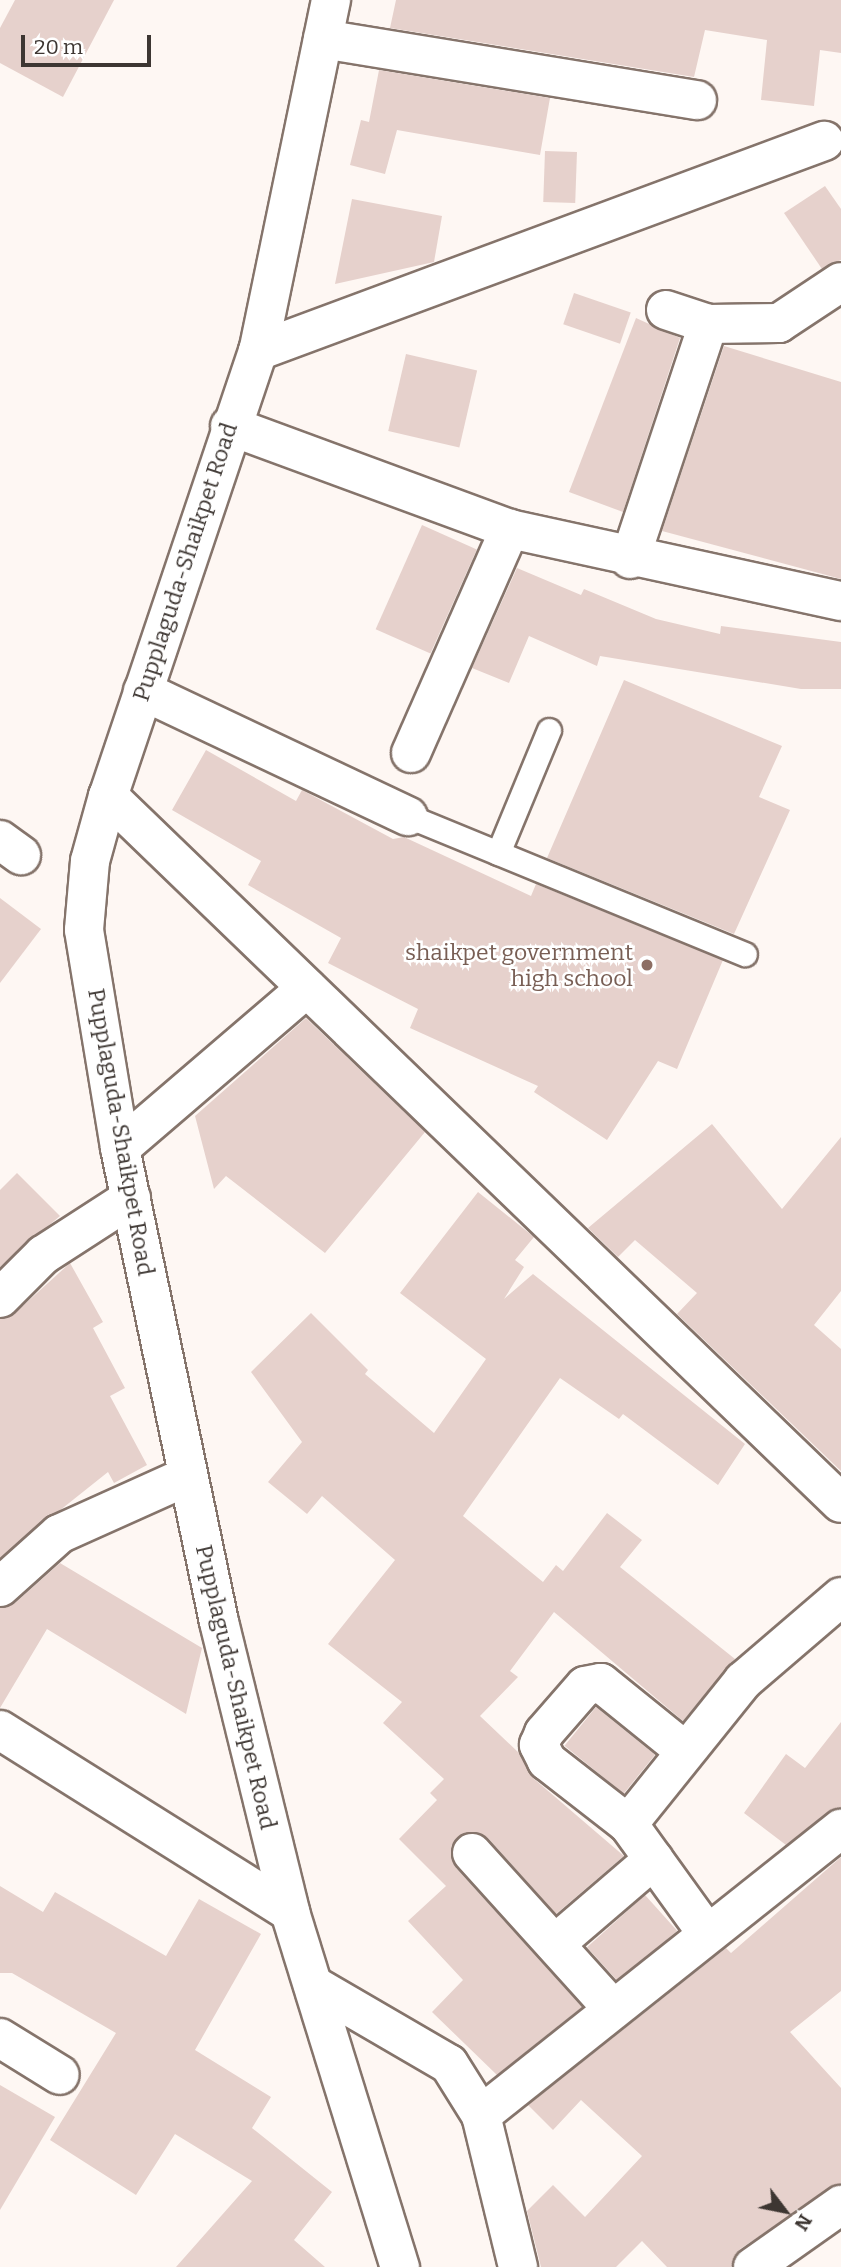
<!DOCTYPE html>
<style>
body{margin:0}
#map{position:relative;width:841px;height:2267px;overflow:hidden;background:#fef7f3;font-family:Bitter,serif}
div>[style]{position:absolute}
.building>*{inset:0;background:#e6d1cc;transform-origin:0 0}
.roads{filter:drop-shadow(2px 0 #85746b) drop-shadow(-2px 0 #85746b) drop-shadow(0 2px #85746b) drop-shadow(0 -2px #85746b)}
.service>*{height:23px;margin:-11.5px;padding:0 11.5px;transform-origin:11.5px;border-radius:11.5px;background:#fff}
.minor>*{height:38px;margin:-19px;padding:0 19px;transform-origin:19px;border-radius:19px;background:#fff}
.tertiary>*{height:38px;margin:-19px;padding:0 19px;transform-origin:19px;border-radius:19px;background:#fff}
.dots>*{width:19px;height:19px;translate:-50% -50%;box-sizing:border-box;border:4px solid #fff;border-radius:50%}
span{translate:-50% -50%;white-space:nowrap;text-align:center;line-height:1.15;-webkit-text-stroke:5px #fff;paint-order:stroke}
.street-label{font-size:23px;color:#3d3632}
.education-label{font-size:23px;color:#785e54}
.right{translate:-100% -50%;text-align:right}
.north{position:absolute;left:750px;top:2176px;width:70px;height:70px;-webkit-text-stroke:5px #fff;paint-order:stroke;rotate:122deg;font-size:19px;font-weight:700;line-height:28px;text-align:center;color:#3d3632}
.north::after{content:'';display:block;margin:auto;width:24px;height:32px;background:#3d3632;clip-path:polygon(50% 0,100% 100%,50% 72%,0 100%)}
.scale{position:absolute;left:21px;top:35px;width:130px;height:32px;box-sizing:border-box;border:4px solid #3d3632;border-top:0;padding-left:9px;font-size:21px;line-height:24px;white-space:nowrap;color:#3d3632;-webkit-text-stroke:5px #fff;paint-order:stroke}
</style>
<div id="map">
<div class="building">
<div style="clip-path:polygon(15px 0,114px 0,63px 97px,0 63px,0 28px)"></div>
<div style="clip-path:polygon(396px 0,841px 0,841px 53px,820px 50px,814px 106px,761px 100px,767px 40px,705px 30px,694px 77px,390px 28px)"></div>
<div style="clip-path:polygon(379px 70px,550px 98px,540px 155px,397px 130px,385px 174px,350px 165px,361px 120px,369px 122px)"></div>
<div style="left:545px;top:151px;width:32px;height:51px;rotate:2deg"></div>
<div style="clip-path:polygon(825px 186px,841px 209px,841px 260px,822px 269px,784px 213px)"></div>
<div style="clip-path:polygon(352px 199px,442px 216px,434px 262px,335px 284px)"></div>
<div style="left:574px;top:293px;width:60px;height:33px;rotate:19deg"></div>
<div style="clip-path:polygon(636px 318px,680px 338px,623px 512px,569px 492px)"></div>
<div style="clip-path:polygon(724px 346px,841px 382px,841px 579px,662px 531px)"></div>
<div style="left:406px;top:354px;width:73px;height:79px;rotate:13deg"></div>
<div style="left:422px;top:525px;width:60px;height:114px;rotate:24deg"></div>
<div style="clip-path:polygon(517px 568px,581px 595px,584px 589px,656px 619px,720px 634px,721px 626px,841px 642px,841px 689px,801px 689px,600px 656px,597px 666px,529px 636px,509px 683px,472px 668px)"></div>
<div style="clip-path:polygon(624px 680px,782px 746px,759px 797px,790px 810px,734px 934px,547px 858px)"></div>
<div style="clip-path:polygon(206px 750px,296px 801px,302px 790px,393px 839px,404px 837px,531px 896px,536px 884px,723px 960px,677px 1069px,658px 1061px,607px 1140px,534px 1092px,538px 1086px,410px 1028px,418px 1009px,328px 963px,341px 938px,248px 885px,261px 861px,172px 810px)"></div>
<div style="clip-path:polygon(0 898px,41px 929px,0 983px)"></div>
<div style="clip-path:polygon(306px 1018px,425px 1132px,325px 1253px,226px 1176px,214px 1189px,195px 1116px)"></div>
<div style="clip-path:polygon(712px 1124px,782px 1209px,841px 1137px,841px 1291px,814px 1325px,841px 1349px,841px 1471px,677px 1314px,697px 1293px,635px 1240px,618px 1257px,588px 1228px)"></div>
<div style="clip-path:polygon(17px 1173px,60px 1216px,0 1267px,0 1190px)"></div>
<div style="clip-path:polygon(478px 1192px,534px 1237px,515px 1260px,524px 1267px,504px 1299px,533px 1274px,745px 1444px,718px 1485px,623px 1414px,619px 1419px,560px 1378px,463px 1516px,543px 1582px,556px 1565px,563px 1571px,607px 1513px,642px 1540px,620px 1567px,735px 1659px,683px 1721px,554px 1612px,510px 1671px,518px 1677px,480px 1716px,519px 1753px,533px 1778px,624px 1856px,556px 1914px,488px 1838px,468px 1832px,451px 1846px,456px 1868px,582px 2007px,497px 2075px,432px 2012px,463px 1980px,408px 1921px,446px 1886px,399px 1839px,437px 1800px,430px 1793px,444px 1779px,383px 1723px,402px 1702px,328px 1644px,395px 1560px,322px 1496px,307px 1514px,268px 1482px,302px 1442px,251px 1372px,311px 1313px,368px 1370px,365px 1374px,434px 1433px,486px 1359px,400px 1293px)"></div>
<div style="clip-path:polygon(70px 1263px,103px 1322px,93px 1328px,125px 1388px,110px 1396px,147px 1465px,114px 1483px,108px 1472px,0 1558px,0 1319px,15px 1313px)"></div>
<div style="clip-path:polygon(60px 1563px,202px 1648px,186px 1714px,47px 1629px,0 1708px,0 1608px,15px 1603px)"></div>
<div style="left:596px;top:1707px;width:76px;height:50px;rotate:39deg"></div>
<div style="clip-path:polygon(841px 1722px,841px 1808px,786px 1845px,744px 1813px,786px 1754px,805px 1768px)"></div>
<div style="clip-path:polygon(841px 1857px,841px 1991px,790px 2032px,841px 2088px,841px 2183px,740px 2249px,731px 2267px,667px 2267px,642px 2241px,616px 2267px,541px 2267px,527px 2211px,553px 2185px,585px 2217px,642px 2156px,581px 2100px,553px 2130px,528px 2105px,726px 1948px,731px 1953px)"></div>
<div style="clip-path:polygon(0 1886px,43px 1912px,55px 1892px,166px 1956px,199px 1899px,261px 1934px,195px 2050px,271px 2097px,252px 2128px,332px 2192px,294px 2240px,325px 2267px,176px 2267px,252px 2181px,175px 2134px,136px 2195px,50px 2140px,116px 2033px,12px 1973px,0 1973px)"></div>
<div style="left:645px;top:1895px;width:48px;height:78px;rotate:48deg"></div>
<div style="clip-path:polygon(0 2085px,55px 2117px,0 2210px)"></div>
</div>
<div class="roads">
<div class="service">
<div style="left:408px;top:816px;width:364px;rotate:22.3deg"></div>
<div style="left:498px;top:853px;width:133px;rotate:-67.5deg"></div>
</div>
<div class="minor">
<div style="left:323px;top:39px;width:379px;rotate:9.3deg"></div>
<div style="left:666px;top:310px;width:44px;rotate:18.4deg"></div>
<div style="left:708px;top:324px;width:71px;rotate:-0.8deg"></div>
<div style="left:779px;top:323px;width:74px;rotate:-33.5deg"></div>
<div style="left:258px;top:351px;width:604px;rotate:-20.36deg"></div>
<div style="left:230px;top:426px;width:298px;rotate:20.2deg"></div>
<div style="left:510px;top:529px;width:339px;rotate:12.3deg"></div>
<div style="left:630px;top:559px;width:248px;rotate:-71.6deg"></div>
<div style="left:143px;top:691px;width:293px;rotate:25.3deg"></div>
<div style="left:411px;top:753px;width:245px;rotate:-66.2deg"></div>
<div style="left:108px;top:796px;width:1018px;rotate:43.97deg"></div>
<div style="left:0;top:840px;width:26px;rotate:36deg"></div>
<div style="left:120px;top:1148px;width:246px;rotate:-40.6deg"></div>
<div style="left:0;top:1298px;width:61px;rotate:-45deg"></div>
<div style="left:43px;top:1255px;width:105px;rotate:-32.9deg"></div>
<div style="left:0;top:1587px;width:79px;rotate:-41.9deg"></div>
<div style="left:59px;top:1534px;width:141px;rotate:-24.2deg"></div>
<div style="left:0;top:1730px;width:342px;rotate:32.1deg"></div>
<div style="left:628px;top:1824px;width:103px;rotate:-142.1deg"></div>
<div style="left:547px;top:1761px;width:18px;rotate:-117deg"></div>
<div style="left:539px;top:1745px;width:13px;rotate:-67deg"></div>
<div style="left:544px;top:1733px;width:62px;rotate:-48.9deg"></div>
<div style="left:585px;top:1686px;width:16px;rotate:-11deg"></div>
<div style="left:601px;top:1683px;width:107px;rotate:38.9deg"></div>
<div style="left:472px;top:1853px;width:210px;rotate:47.9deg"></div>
<div style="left:706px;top:1932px;width:133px;rotate:-125.8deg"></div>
<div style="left:628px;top:1824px;width:184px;rotate:-51.2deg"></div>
<div style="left:743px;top:1681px;width:129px;rotate:-40.6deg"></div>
<div style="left:555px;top:1944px;width:130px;rotate:-40.6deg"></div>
<div style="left:313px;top:1985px;width:157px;rotate:30.2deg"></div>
<div style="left:449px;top:2064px;width:60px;rotate:57.9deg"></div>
<div style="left:481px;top:2115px;width:156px;rotate:76.3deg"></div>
<div style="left:0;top:2038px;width:70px;rotate:31.7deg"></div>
<div style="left:481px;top:2115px;width:460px;rotate:-38.5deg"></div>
<div style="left:753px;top:2267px;width:108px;rotate:-35.2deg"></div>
</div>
<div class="tertiary">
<div style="left:331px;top:0;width:359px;rotate:101.7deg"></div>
<div style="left:258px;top:351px;width:470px;rotate:108.6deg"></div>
<div style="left:108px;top:796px;width:67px;rotate:105.5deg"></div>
<div style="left:90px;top:861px;width:69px;rotate:95deg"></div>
<div style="left:84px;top:930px;width:221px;rotate:80.6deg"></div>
<div style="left:120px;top:1148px;width:484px;rotate:78.2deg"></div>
<div style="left:219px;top:1622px;width:299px;rotate:76.2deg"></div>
<div style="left:290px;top:1912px;width:372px;rotate:72.8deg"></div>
</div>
</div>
<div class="dots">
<div style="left:647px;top:965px;background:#8d6e63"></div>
</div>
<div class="street-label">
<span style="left:185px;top:562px;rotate:-72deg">Pupplaguda-Shaikpet Road</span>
<span style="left:121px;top:1132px;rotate:80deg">Pupplaguda-Shaikpet Road</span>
<span style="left:236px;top:1687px;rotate:77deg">Pupplaguda-Shaikpet Road</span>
</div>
<div class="education-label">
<span class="right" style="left:633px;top:965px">shaikpet government<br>high school</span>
</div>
<div class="north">N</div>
<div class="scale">20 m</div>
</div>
